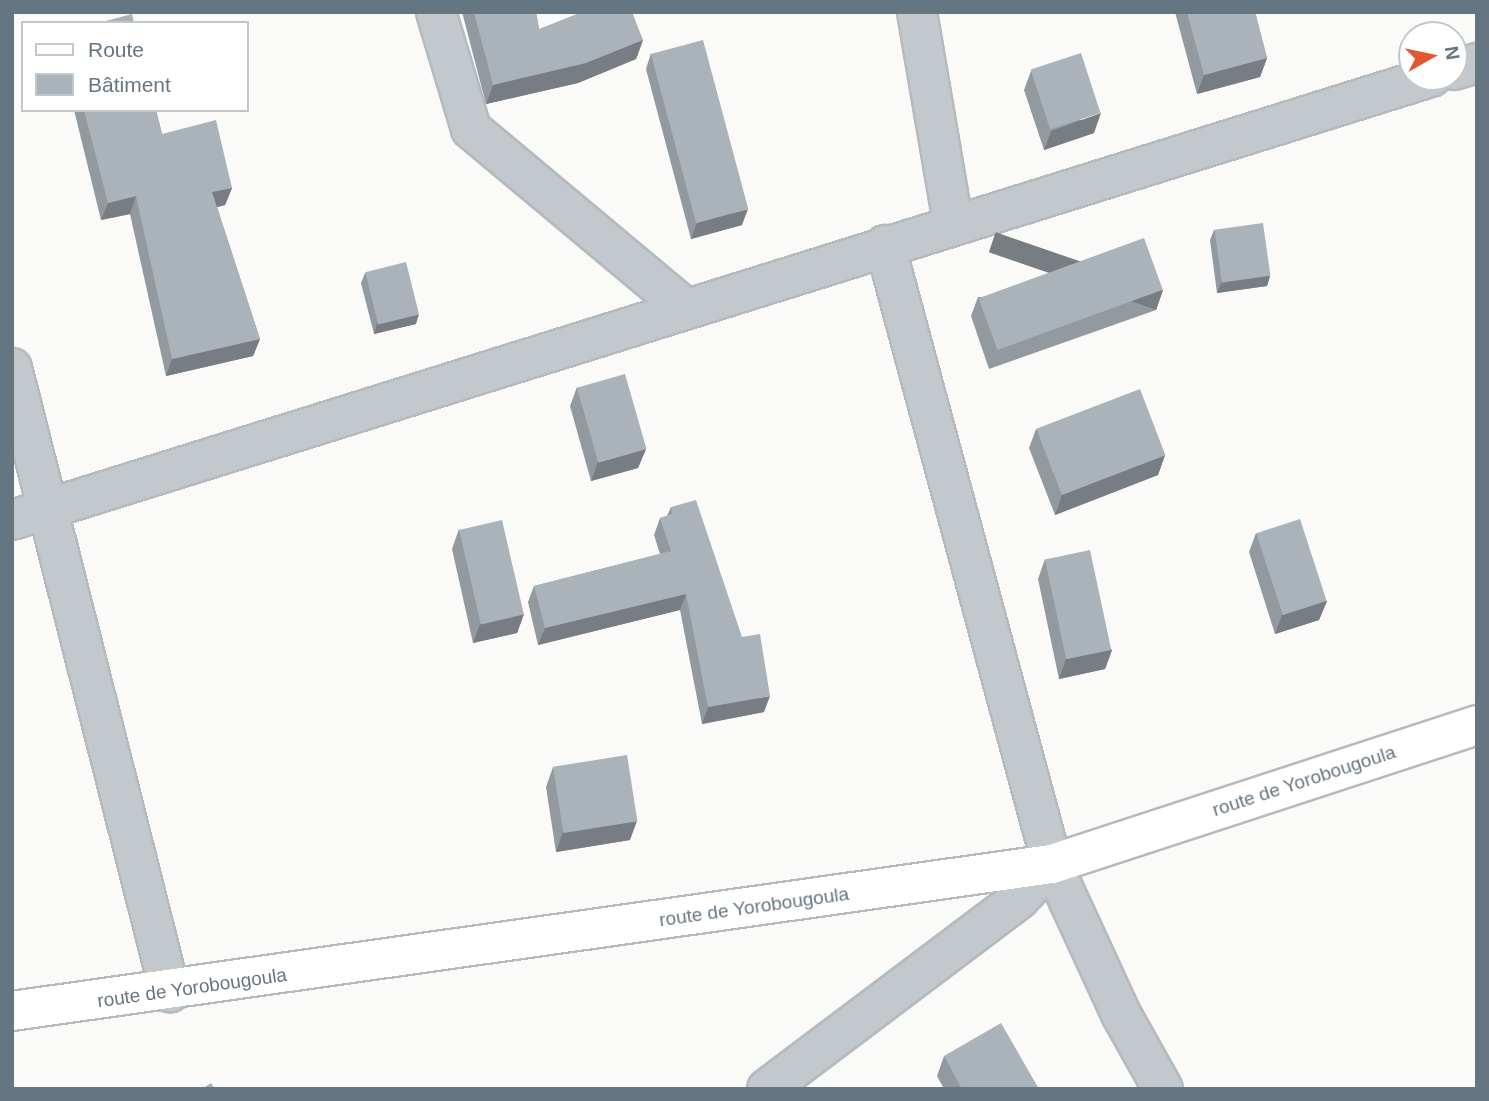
<!DOCTYPE html>
<meta charset="utf-8">
<style>
body{margin:0}
#map{position:relative;width:1489px;height:1101px;overflow:hidden;background:#fafaf8;font-family:Arial,sans-serif}
div>[style]{position:absolute}
.roads{filter:drop-shadow(2px 0 #b5babe) drop-shadow(-2px 0 #b5babe) drop-shadow(0 2px #b5babe) drop-shadow(0 -2px #b5babe)}
.minor>*{height:38px;margin:-19px;padding:0 19px;transform-origin:19px;border-radius:19px;background:#c3c8cc}
.major>*{height:38px;margin:-19px;padding:0 19px;transform-origin:19px;border-radius:19px;background:#fff}
.wall>*{inset:0;background:#929a9f}
.shaded-wall>*{inset:0;background:#777d82;transform-origin:0 0}
.building>*{inset:0;background:#aab3b9;transform-origin:0 0}
span{translate:-50% -50%;white-space:nowrap;text-align:center;line-height:1.15;-webkit-text-stroke:7px #fff;paint-order:stroke}
.street-label{font-size:19px;color:#657683}
.frame{position:absolute;inset:0;border:14px solid #657683;pointer-events:none}
.legend{position:absolute;left:21px;top:21px;width:228px;height:91px;box-sizing:border-box;background:#fff;border:2px solid #c1c8cd;margin:0;padding:9px 12px;list-style:none;font-size:21px;color:#657683}
.legend li{display:flex;align-items:center;gap:14px;height:35px}
.legend b{width:35px;border:2px solid #c1c8cd}
.north{position:absolute;left:1398px;top:21px;width:70px;height:70px;box-sizing:border-box;background:#fff;border:2px solid #c1c8cd;border-radius:50%;rotate:81deg;font-size:19px;font-weight:700;line-height:28px;text-align:center;color:#657683}
.north::after{content:'';display:block;margin:auto;width:24px;height:32px;background:#e4572e;clip-path:polygon(50% 0,100% 100%,50% 72%,0 100%)}
</style>
<div id="map">
<div class="roads">
<div class="minor">
<div style="left:436px;top:12px;width:122px;rotate:73.3deg"></div>
<div style="left:471px;top:129px;width:278px;rotate:39.9deg"></div>
<div style="left:917px;top:12px;width:214px;rotate:80.3deg"></div>
<div style="left:1454px;top:70px;width:24px;rotate:-17deg"></div>
<div style="left:885px;top:245px;width:641px;rotate:74.9deg"></div>
<div style="left:1052px;top:864px;width:165px;rotate:65.3deg"></div>
<div style="left:1121px;top:1014px;width:86px;rotate:60.8deg"></div>
<div style="left:12px;top:368px;width:644px;rotate:75.79deg"></div>
<div style="left:12px;top:520px;width:1487px;rotate:-17.34deg"></div>
<div style="left:767px;top:1089px;width:316px;rotate:-37deg"></div>
<div style="left:1019px;top:899px;width:48px;rotate:-46.7deg"></div>
</div>
<div class="major">
<div style="left:12px;top:1011px;width:1050px;rotate:-8.05deg"></div>
<div style="left:1052px;top:864px;width:447px;rotate:-18.1deg"></div>
</div>
</div>
<div class="wall">
<div style="clip-path:polygon(462px 12px,536px 12px,539px 29px,643px 40px,636px 59px,578px 83px,486px 104px)"></div>
<div style="clip-path:polygon(1175px 12px,1255px 12px,1267px 58px,1260px 77px,1197px 94px)"></div>
<div style="clip-path:polygon(651px 53px,742px 225px,691px 239px,646px 69px)"></div>
<div style="clip-path:polygon(1031px 71px,1094px 133px,1044px 150px,1024px 90px)"></div>
<div style="clip-path:polygon(74px 110px,156px 110px,162px 134px,232px 188px,225px 205px,217px 207px,260px 339px,253px 356px,166px 376px,130px 214px,101px 220px)"></div>
<div style="clip-path:polygon(1214px 230px,1270px 276px,1267px 286px,1217px 293px,1210px 240px)"></div>
<div style="clip-path:polygon(365px 273px,416px 324px,374px 334px,361px 283px)"></div>
<div style="clip-path:polygon(1163px 290px,1156px 310px,989px 369px,971px 316px,978px 297px)"></div>
<div style="clip-path:polygon(577px 387px,646px 449px,638px 468px,591px 481px,570px 406px)"></div>
<div style="clip-path:polygon(1036px 429px,1165px 455px,1158px 475px,1055px 515px,1029px 448px)"></div>
<div style="clip-path:polygon(671px 507px,764px 712px,702px 724px,680px 610px,538px 645px,528px 602px,534px 586px,660px 554px,654px 535px,660px 518px,667px 516px)"></div>
<div style="clip-path:polygon(459px 529px,524px 614px,517px 633px,473px 643px,452px 549px)"></div>
<div style="clip-path:polygon(1256px 533px,1327px 601px,1319px 620px,1275px 634px,1249px 552px)"></div>
<div style="clip-path:polygon(1045px 559px,1112px 650px,1105px 669px,1059px 679px,1038px 579px)"></div>
<div style="clip-path:polygon(553px 767px,630px 840px,556px 852px,546px 787px)"></div>
<div style="clip-path:polygon(944px 1056px,1039px 1089px,944px 1089px,937px 1076px)"></div>
</div>
<div class="shaded-wall">
<div style="clip-path:polygon(643px 40px,636px 59px,578px 83px,486px 104px,493px 85px)"></div>
<div style="clip-path:polygon(1267px 58px,1260px 77px,1197px 94px,1204px 75px)"></div>
<div style="clip-path:polygon(1101px 113px,1094px 133px,1044px 150px,1051px 131px)"></div>
<div style="clip-path:polygon(232px 188px,225px 205px,206px 210px,212px 192px)"></div>
<div style="clip-path:polygon(136px 196px,130px 214px,101px 220px,108px 203px)"></div>
<div style="clip-path:polygon(748px 209px,742px 225px,691px 239px,697px 223px)"></div>
<div style="clip-path:polygon(1270px 276px,1267px 286px,1217px 293px,1221px 283px)"></div>
<div style="left:1163px;top:290px;width:21px;height:177px;rotate:109deg"></div>
<div style="clip-path:polygon(419px 314px,416px 324px,374px 334px,377px 324px)"></div>
<div style="clip-path:polygon(260px 339px,253px 356px,166px 376px,172px 359px)"></div>
<div style="clip-path:polygon(646px 449px,638px 468px,591px 481px,598px 462px)"></div>
<div style="clip-path:polygon(1165px 455px,1158px 475px,1055px 515px,1062px 495px)"></div>
<div style="clip-path:polygon(686px 594px,680px 610px,538px 645px,545px 628px)"></div>
<div style="clip-path:polygon(1327px 601px,1319px 620px,1275px 634px,1282px 615px)"></div>
<div style="clip-path:polygon(524px 614px,517px 633px,473px 643px,480px 624px)"></div>
<div style="clip-path:polygon(1112px 650px,1105px 669px,1059px 679px,1066px 659px)"></div>
<div style="clip-path:polygon(770px 696px,764px 712px,702px 724px,708px 707px)"></div>
<div style="clip-path:polygon(637px 821px,630px 840px,556px 852px,563px 832px)"></div>
</div>
<div class="building">
<div style="clip-path:polygon(474px 12px,536px 12px,539px 29px,582px 12px,632px 12px,643px 40px,586px 63px,493px 85px)"></div>
<div style="clip-path:polygon(1187px 12px,1255px 12px,1267px 58px,1204px 75px)"></div>
<div style="clip-path:polygon(132px 14px,134px 23px,98px 23px)"></div>
<div style="left:703px;top:40px;width:175px;height:54px;rotate:75deg"></div>
<div style="left:1081px;top:53px;width:63px;height:53px;rotate:72deg"></div>
<div style="clip-path:polygon(84px 110px,156px 110px,162px 134px,216px 120px,232px 188px,212px 192px,260px 339px,172px 359px,136px 196px,108px 203px)"></div>
<div style="left:1263px;top:223px;width:53px;height:49px;rotate:82deg"></div>
<div style="left:1144px;top:238px;width:55px;height:176px;rotate:70deg"></div>
<div style="left:406px;top:262px;width:54px;height:42px;rotate:76deg"></div>
<div style="left:625px;top:374px;width:78px;height:50px;rotate:74deg"></div>
<div style="left:1140px;top:389px;width:71px;height:111px;rotate:69deg"></div>
<div style="clip-path:polygon(696px 500px,742px 637px,760px 634px,770px 696px,708px 707px,686px 594px,545px 628px,534px 586px,671px 551px,660px 518px,672px 514px,671px 507px)"></div>
<div style="left:1300px;top:519px;width:86px;height:46px;rotate:72deg"></div>
<div style="left:502px;top:520px;width:97px;height:44px;rotate:77deg"></div>
<div style="left:1090px;top:550px;width:102px;height:46px;rotate:78deg"></div>
<div style="left:627px;top:755px;width:67px;height:75px;rotate:81deg"></div>
<div style="clip-path:polygon(1001px 1023px,1039px 1089px,962px 1089px,944px 1056px)"></div>
<div style="clip-path:polygon(211px 1083px,215px 1089px,202px 1089px)"></div>
</div>
<div class="street-label">
<span style="left:1304px;top:781px;rotate:-18deg">route de Yorobougoula</span>
<span style="left:754px;top:907px;rotate:-8deg">route de Yorobougoula</span>
<span style="left:192px;top:988px;rotate:-8deg">route de Yorobougoula</span>
</div>
<div class="frame"></div>
<ul class="legend">
<li><b style="height:9px;background:#fff"></b>Route</li>
<li><b style="height:19px;background:#aab3b9"></b>Bâtiment</li>
</ul>
<div class="north">N</div>
</div>
